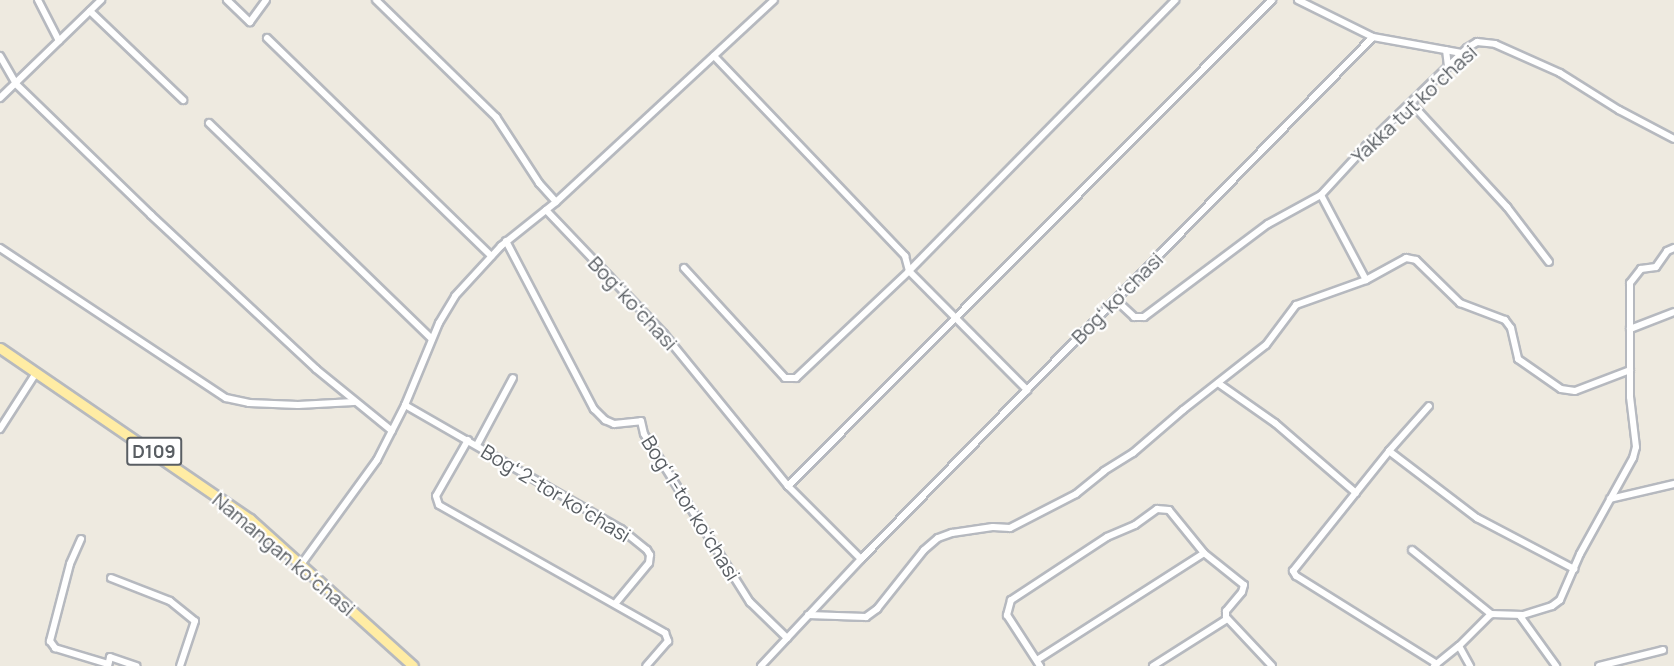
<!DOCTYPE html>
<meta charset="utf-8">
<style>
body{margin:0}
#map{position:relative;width:1674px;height:666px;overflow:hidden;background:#eeeae0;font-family:Manrope,sans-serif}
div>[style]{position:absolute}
.roads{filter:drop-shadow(2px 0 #b6b9bf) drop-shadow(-2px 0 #b6b9bf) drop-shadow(0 2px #b6b9bf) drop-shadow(0 -2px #b6b9bf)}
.street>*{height:6px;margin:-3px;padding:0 3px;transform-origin:3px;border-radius:3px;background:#fff}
.primary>*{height:9px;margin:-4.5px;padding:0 4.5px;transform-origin:4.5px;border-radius:4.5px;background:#ffeca4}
span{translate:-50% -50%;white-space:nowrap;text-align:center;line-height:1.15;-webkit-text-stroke:4.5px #fff;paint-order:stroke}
.shield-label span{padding:2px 4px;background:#fff;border:2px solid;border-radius:4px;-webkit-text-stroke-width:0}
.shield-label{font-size:18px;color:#595e63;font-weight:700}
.street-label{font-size:20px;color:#595e63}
</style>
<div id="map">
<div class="roads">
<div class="street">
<div style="left:38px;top:0;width:46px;rotate:62.9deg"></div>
<div style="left:227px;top:0;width:32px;rotate:44deg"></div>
<div style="left:250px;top:22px;width:27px;rotate:-54deg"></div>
<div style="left:376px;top:0;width:168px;rotate:44.3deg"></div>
<div style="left:496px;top:117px;width:79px;rotate:56.9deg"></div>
<div style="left:539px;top:183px;width:25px;rotate:48deg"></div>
<div style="left:1298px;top:0;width:84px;rotate:26.3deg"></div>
<div style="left:1373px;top:37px;width:90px;rotate:10.2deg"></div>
<div style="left:90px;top:11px;width:129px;rotate:43.7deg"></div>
<div style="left:267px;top:38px;width:313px;rotate:44.2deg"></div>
<div style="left:1446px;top:50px;width:17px;rotate:83deg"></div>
<div style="left:0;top:56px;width:32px;rotate:60deg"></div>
<div style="left:16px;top:84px;width:188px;rotate:44.1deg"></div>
<div style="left:151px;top:215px;width:226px;rotate:43deg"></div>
<div style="left:316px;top:369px;width:98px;rotate:39.2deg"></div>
<div style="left:714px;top:56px;width:277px;rotate:46.3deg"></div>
<div style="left:905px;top:256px;width:16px;rotate:75deg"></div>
<div style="left:909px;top:271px;width:168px;rotate:45.2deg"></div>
<div style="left:0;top:98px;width:141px;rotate:-44.1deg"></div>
<div style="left:1411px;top:103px;width:142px;rotate:47.3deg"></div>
<div style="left:1507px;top:207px;width:69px;rotate:52.6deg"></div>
<div style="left:209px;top:123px;width:310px;rotate:44.1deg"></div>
<div style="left:1321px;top:195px;width:96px;rotate:62.1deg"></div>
<div style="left:546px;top:210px;width:171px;rotate:46.4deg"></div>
<div style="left:664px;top:334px;width:196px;rotate:50.8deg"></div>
<div style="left:788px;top:486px;width:103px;rotate:45deg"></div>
<div style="left:506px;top:241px;width:190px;rotate:62.4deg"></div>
<div style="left:594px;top:409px;width:16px;rotate:45deg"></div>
<div style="left:605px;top:420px;width:10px;rotate:24deg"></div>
<div style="left:614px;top:424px;width:27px;rotate:-6deg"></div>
<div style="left:641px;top:421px;width:13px;rotate:77deg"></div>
<div style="left:644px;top:434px;width:199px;rotate:57.8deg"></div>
<div style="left:750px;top:602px;width:52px;rotate:44.2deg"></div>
<div style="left:0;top:248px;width:271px;rotate:33.6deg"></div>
<div style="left:226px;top:398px;width:24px;rotate:12deg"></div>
<div style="left:249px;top:403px;width:49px;rotate:2.3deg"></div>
<div style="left:298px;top:405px;width:56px;rotate:-3.1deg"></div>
<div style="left:684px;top:268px;width:149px;rotate:47.4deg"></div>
<div style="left:785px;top:378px;width:11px"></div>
<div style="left:796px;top:378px;width:156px;rotate:-43.4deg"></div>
<div style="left:909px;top:271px;width:380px;rotate:-45.5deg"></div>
<div style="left:1116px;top:300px;width:25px;rotate:43deg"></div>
<div style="left:1134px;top:317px;width:10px"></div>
<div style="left:1144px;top:317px;width:155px;rotate:-36.9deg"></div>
<div style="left:1268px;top:224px;width:60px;rotate:-28.7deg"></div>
<div style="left:1321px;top:195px;width:67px;rotate:-47.4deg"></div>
<div style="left:1366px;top:146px;width:141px;rotate:-44.1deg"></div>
<div style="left:1467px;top:48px;width:12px;rotate:-31deg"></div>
<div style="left:1477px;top:42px;width:18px;rotate:6deg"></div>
<div style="left:1495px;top:44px;width:71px;rotate:24deg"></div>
<div style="left:1560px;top:73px;width:70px;rotate:32.1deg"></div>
<div style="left:1619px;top:110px;width:62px;rotate:27.8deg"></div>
<div style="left:1630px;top:329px;width:47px;rotate:-21.1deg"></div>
<div style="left:1218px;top:383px;width:70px;rotate:35.1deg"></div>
<div style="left:1275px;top:423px;width:107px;rotate:40.8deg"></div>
<div style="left:405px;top:405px;width:249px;rotate:29.9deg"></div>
<div style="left:621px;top:529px;width:33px;rotate:39deg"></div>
<div style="left:647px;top:550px;width:6px;rotate:59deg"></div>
<div style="left:650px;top:555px;width:8px;rotate:97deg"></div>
<div style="left:649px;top:563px;width:53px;rotate:129.7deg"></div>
<div style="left:0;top:429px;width:67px;rotate:-57.3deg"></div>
<div style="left:468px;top:440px;width:64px;rotate:119.7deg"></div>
<div style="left:436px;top:496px;width:9px;rotate:72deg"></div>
<div style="left:439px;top:505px;width:260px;rotate:29.5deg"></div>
<div style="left:665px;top:633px;width:9px;rotate:69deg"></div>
<div style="left:668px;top:641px;width:33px;rotate:131deg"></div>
<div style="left:477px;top:445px;width:76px;rotate:-61.8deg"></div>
<div style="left:1389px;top:451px;width:60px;rotate:-48.4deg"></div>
<div style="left:788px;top:486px;width:686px;rotate:-45.12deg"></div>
<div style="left:1610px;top:499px;width:66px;rotate:-13.2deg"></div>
<div style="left:81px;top:539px;width:27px;rotate:114deg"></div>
<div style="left:70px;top:564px;width:80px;rotate:104.6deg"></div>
<div style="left:50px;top:641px;width:9px;rotate:54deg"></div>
<div style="left:55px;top:648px;width:55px;rotate:16.8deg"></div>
<div style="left:1412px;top:550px;width:102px;rotate:39deg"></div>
<div style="left:1204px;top:553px;width:51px;rotate:38.7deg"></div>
<div style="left:1244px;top:585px;width:7px;rotate:106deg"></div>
<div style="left:1242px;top:592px;width:25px;rotate:130deg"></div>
<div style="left:1226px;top:611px;width:6px;rotate:90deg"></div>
<div style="left:1226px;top:617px;width:67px;rotate:46.8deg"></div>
<div style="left:300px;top:566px;width:131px;rotate:-54deg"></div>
<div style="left:377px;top:460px;width:62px;rotate:-63deg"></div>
<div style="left:405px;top:405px;width:89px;rotate:-67.5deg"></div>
<div style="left:439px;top:323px;width:31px;rotate:-59deg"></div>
<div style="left:455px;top:296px;width:68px;rotate:-47.4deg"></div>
<div style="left:501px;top:246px;width:70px;rotate:-38.7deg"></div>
<div style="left:556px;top:202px;width:297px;rotate:-42.8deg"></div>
<div style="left:111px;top:578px;width:63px;rotate:21.3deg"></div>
<div style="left:170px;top:601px;width:32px;rotate:39deg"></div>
<div style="left:195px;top:621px;width:47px;rotate:108.4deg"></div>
<div style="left:808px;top:615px;width:58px;rotate:2deg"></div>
<div style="left:866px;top:617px;width:14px;rotate:-36deg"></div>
<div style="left:877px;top:609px;width:75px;rotate:-51.5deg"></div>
<div style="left:924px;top:550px;width:18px;rotate:-41deg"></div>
<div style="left:938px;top:538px;width:15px;rotate:-20deg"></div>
<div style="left:952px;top:533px;width:41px;rotate:-8.3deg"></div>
<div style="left:993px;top:527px;width:17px;rotate:3deg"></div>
<div style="left:1010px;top:528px;width:74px;rotate:-27.3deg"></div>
<div style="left:1076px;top:494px;width:36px;rotate:-39deg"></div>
<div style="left:1104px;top:471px;width:34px;rotate:-32deg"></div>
<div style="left:1133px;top:453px;width:66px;rotate:-40.7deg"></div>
<div style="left:1183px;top:410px;width:105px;rotate:-38.1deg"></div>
<div style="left:1266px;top:345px;width:50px;rotate:-53.1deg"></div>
<div style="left:1296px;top:305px;width:74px;rotate:-19.7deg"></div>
<div style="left:1366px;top:280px;width:46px;rotate:-28.8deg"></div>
<div style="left:1406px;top:258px;width:10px;rotate:11deg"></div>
<div style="left:1416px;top:260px;width:62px;rotate:44.3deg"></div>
<div style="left:1460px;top:303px;width:48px;rotate:20.7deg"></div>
<div style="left:1505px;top:320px;width:10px;rotate:53deg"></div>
<div style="left:1511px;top:328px;width:32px;rotate:77deg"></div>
<div style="left:1518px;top:359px;width:52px;rotate:34.9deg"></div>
<div style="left:1561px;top:389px;width:14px;rotate:8deg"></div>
<div style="left:1575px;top:391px;width:59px;rotate:-20.9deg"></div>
<div style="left:1520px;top:616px;width:62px;rotate:54.2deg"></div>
<div style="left:1459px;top:646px;width:23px;rotate:61deg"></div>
<div style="left:1037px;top:660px;width:198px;rotate:-32.6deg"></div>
<div style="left:1204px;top:553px;width:55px;rotate:-129.1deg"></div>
<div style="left:1169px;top:510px;width:12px;rotate:-175deg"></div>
<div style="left:1157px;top:509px;width:27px;rotate:144deg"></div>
<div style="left:1135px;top:525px;width:30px;rotate:157deg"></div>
<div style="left:1107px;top:537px;width:115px;rotate:146.7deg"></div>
<div style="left:1011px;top:600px;width:16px;rotate:105deg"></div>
<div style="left:1007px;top:615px;width:61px;rotate:57.1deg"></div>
<div style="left:1437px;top:664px;width:166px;rotate:-148deg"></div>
<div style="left:1296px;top:576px;width:6px;rotate:-121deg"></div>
<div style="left:1293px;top:571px;width:154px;rotate:-51.3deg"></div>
<div style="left:1389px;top:451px;width:111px;rotate:37.3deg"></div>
<div style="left:1477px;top:518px;width:110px;rotate:27.7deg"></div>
<div style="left:108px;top:666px;width:9px;rotate:-77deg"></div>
<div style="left:110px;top:657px;width:28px;rotate:19deg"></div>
<div style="left:761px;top:666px;width:146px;rotate:-46.9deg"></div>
<div style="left:861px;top:559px;width:731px;rotate:-45.55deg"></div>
<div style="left:1153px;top:666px;width:88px;rotate:-32.4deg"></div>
<div style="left:1434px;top:666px;width:32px;rotate:-39deg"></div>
<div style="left:1459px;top:646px;width:45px;rotate:-45deg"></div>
<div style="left:1491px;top:614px;width:32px;rotate:2deg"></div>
<div style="left:1523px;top:615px;width:30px;rotate:-17deg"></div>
<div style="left:1552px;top:606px;width:10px;rotate:-37deg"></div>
<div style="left:1560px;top:600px;width:50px;rotate:-66.5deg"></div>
<div style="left:1580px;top:554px;width:110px;rotate:-61.1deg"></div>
<div style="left:1633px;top:458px;width:11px;rotate:-75deg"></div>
<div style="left:1636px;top:447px;width:50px;rotate:-96.8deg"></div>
<div style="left:1630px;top:397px;width:114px;rotate:-90deg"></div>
<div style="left:1630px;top:283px;width:18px;rotate:-52deg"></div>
<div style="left:1641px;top:269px;width:15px;rotate:-8deg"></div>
<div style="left:1656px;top:267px;width:19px;rotate:-55deg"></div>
<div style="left:1667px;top:251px;width:8px;rotate:-23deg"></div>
<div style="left:1599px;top:666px;width:66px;rotate:-14deg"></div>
</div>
<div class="primary">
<div style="left:0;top:348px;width:303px;rotate:34.4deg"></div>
<div style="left:250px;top:519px;width:219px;rotate:42deg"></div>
</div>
</div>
<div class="shield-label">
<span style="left:154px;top:451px">D109</span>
</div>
<div class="street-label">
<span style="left:1414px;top:104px;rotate:-43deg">Yakka tut koʻchasi</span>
<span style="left:1117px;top:298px;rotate:-45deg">Bogʻ koʻchasi</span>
<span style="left:633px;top:303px;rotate:47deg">Bogʻ koʻchasi</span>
<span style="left:556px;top:493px;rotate:31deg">Bogʻ 2-tor koʻchasi</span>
<span style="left:691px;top:508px;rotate:58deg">Bogʻ 1-tor koʻchasi</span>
<span style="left:284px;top:554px;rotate:40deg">Namangan koʻchasi</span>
</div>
</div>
